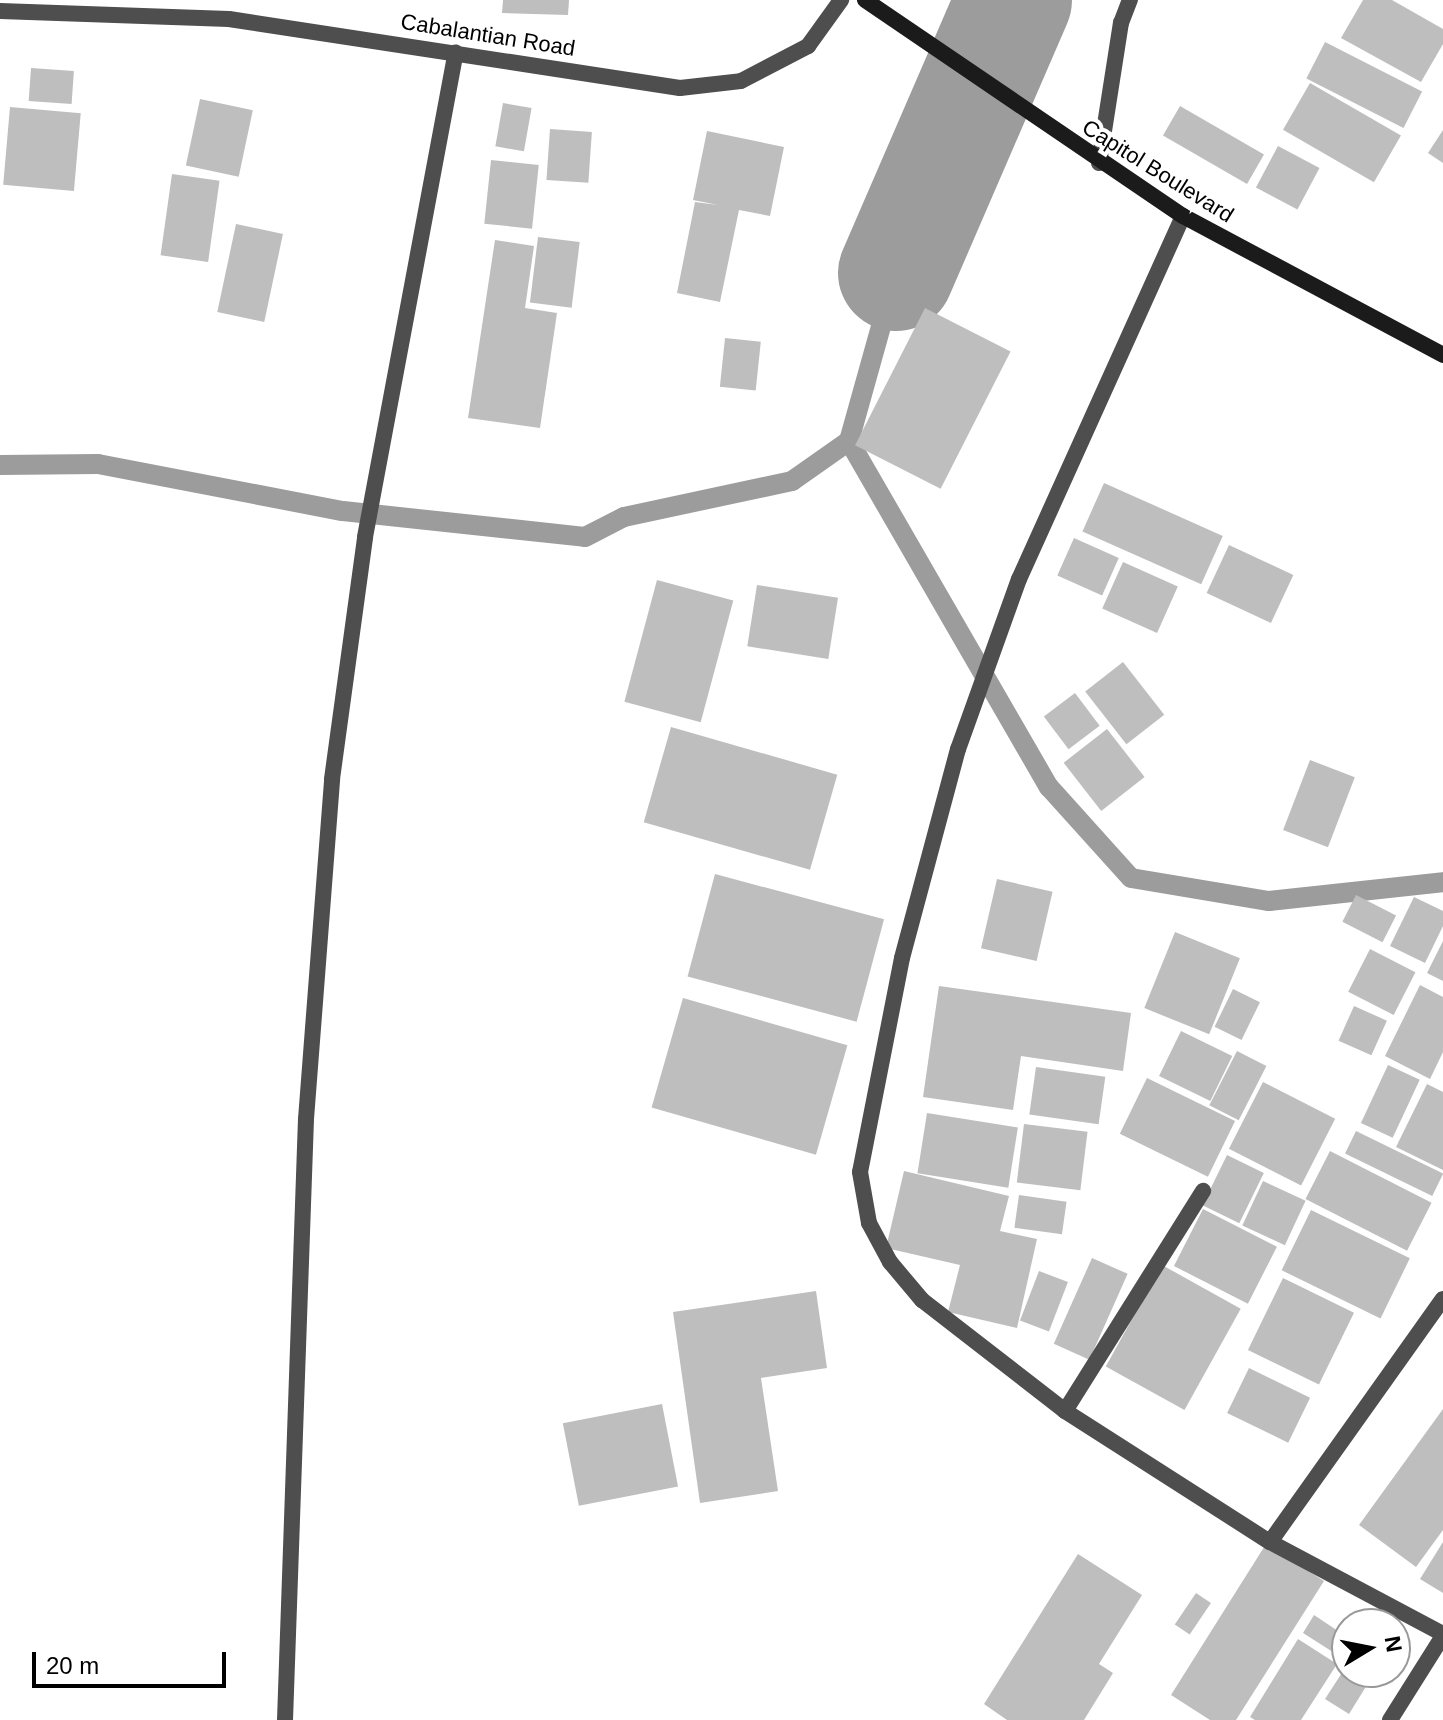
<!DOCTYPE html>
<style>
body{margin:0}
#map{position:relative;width:1443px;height:1720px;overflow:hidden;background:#fff;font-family:Arial,sans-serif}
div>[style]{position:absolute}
.stream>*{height:20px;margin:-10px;padding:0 10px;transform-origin:10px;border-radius:10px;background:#9c9c9c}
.river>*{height:116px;margin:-58px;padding:0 58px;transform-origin:58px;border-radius:58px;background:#9c9c9c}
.building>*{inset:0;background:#bebebe;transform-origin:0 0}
.minor>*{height:16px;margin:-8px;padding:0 8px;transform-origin:8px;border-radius:8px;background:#4e4e4e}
.tertiary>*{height:16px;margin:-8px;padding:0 8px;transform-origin:8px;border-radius:8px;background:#4e4e4e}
.secondary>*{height:16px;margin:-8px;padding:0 8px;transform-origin:8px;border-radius:8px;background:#1b1b1b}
span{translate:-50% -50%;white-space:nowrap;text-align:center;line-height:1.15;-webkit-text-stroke:8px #fff;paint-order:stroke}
.street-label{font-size:22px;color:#000}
.north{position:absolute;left:1331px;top:1608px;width:80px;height:80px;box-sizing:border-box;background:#fff;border:2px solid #999;border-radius:50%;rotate:80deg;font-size:22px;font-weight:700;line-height:32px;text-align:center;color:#000}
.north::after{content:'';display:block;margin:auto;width:28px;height:36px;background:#000;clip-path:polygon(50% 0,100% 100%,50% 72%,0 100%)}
.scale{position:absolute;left:32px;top:1652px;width:194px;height:36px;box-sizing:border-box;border:4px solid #000;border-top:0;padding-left:10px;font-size:24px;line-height:28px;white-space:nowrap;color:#000;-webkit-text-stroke:6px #fff;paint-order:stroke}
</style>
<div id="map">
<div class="stream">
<div style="left:849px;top:441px;width:400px;rotate:60deg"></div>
<div style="left:1049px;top:787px;width:122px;rotate:48deg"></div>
<div style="left:1131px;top:878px;width:140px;rotate:9.5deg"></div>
<div style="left:1269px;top:901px;width:175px;rotate:-6.2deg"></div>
<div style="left:0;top:465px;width:98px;rotate:-0.6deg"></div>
<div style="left:98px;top:464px;width:249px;rotate:10.9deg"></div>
<div style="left:343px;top:511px;width:243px;rotate:6.1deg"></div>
<div style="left:585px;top:537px;width:44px;rotate:-27.1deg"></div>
<div style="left:624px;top:517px;width:172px;rotate:-12.1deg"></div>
<div style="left:792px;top:481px;width:70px;rotate:-35.1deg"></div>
<div style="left:849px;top:441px;width:174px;rotate:-74.4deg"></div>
</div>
<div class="river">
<div style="left:896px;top:273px;width:297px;rotate:-66.6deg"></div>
</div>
<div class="building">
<div style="clip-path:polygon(503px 0,569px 0,568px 15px,502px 13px)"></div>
<div style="clip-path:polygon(1363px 0,1392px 0,1443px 29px,1443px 44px,1421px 82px,1341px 38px)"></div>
<div style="left:1325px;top:42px;width:109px;height:41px;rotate:27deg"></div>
<div style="left:31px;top:68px;width:43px;height:33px;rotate:4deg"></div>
<div style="left:1310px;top:83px;width:105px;height:54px;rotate:30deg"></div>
<div style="left:200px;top:99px;width:54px;height:68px;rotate:12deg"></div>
<div style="left:503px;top:103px;width:29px;height:44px;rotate:10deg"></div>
<div style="left:1180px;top:106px;width:97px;height:34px;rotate:30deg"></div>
<div style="left:10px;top:107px;width:71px;height:78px;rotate:5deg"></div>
<div style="left:550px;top:129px;width:42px;height:51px;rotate:4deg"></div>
<div style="clip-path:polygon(1443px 130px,1443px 163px,1428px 153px)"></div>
<div style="clip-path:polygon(707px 131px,784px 147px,770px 216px,739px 210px,720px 302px,677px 293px,695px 202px,718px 205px,693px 200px)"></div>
<div style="left:1278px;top:146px;width:47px;height:47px;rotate:28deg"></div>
<div style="left:491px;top:160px;width:48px;height:64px;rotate:6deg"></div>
<div style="left:172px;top:174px;width:48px;height:82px;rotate:8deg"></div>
<div style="left:236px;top:224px;width:48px;height:90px;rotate:12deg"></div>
<div style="left:538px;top:237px;width:42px;height:66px;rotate:7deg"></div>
<div style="clip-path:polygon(495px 240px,534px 246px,525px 308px,557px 313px,540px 428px,468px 418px)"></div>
<div style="left:925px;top:308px;width:96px;height:154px;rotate:27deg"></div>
<div style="left:725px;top:338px;width:36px;height:49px;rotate:6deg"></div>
<div style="left:1104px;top:483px;width:130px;height:53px;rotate:24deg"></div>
<div style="left:1074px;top:538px;width:49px;height:41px;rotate:24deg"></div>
<div style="left:1229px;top:545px;width:71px;height:53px;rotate:25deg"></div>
<div style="left:1123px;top:562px;width:60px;height:51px;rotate:24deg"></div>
<div style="left:657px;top:580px;width:79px;height:126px;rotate:15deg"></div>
<div style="left:757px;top:585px;width:82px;height:62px;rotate:9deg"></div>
<div style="left:1123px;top:662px;width:67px;height:48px;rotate:52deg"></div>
<div style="left:1075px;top:693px;width:41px;height:39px;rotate:53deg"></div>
<div style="left:671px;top:727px;width:173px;height:99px;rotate:16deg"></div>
<div style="left:1107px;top:729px;width:61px;height:55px;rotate:52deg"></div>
<div style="left:1310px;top:760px;width:48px;height:75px;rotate:21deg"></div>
<div style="left:715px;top:874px;width:175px;height:106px;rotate:15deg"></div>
<div style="left:997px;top:879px;width:57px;height:71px;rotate:13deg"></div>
<div style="left:1356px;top:895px;width:45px;height:30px;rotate:27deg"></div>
<div style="clip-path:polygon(1414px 897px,1443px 911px,1443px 926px,1425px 963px,1390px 946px)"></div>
<div style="left:1175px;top:932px;width:70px;height:82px;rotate:22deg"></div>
<div style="clip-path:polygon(1443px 941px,1443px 981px,1427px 973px)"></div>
<div style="left:1370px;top:949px;width:51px;height:48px;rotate:27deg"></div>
<div style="clip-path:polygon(1420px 985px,1443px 997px,1443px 1052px,1430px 1079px,1385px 1056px)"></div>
<div style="clip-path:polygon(939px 986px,1131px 1013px,1123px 1071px,1021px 1056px,1013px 1110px,923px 1097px)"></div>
<div style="left:1233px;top:989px;width:30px;height:42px;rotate:26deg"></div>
<div style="left:683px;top:998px;width:171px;height:114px;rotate:16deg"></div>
<div style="left:1354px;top:1006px;width:36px;height:38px;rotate:24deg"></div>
<div style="left:1181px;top:1031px;width:57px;height:50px;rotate:26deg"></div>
<div style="left:1237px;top:1051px;width:33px;height:61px;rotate:27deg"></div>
<div style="left:1388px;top:1065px;width:35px;height:64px;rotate:25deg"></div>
<div style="left:1036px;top:1067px;width:70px;height:48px;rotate:8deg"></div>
<div style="left:1147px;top:1078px;width:98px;height:62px;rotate:26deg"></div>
<div style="left:1263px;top:1082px;width:81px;height:75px;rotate:27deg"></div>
<div style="clip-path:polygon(1427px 1084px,1443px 1092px,1443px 1170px,1396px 1147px)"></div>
<div style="left:927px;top:1113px;width:92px;height:61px;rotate:9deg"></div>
<div style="left:1024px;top:1124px;width:64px;height:59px;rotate:7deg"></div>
<div style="left:1356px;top:1131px;width:97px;height:25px;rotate:26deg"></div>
<div style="left:1330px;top:1151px;width:114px;height:54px;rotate:27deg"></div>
<div style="left:1227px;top:1155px;width:41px;height:56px;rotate:26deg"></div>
<div style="clip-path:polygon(904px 1171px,1009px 1196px,1000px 1231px,1037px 1239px,1017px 1328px,948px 1312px,960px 1265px,886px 1248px)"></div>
<div style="left:1263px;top:1181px;width:47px;height:49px;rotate:25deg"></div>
<div style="left:1019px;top:1195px;width:48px;height:33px;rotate:8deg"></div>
<div style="left:1203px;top:1209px;width:83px;height:64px;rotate:27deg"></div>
<div style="left:1311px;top:1210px;width:110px;height:67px;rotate:26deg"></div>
<div style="left:1092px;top:1258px;width:39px;height:94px;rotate:24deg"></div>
<div style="left:1162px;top:1265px;width:90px;height:116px;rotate:29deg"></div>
<div style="left:1039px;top:1271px;width:31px;height:53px;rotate:21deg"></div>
<div style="left:1283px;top:1278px;width:79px;height:80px;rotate:26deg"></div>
<div style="clip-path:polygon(816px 1291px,827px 1368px,761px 1378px,778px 1491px,700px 1503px,673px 1312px)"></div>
<div style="left:1249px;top:1368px;width:68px;height:50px;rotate:26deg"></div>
<div style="left:662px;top:1404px;width:84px;height:101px;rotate:79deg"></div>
<div style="clip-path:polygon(1443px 1409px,1443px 1530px,1416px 1567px,1359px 1525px)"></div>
<div style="clip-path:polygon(1443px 1542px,1443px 1593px,1420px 1579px)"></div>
<div style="clip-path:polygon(1266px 1544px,1324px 1581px,1236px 1720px,1210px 1720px,1171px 1695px)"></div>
<div style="clip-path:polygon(1078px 1554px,1142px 1595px,1099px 1664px,1113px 1673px,1084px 1720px,1007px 1720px,984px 1704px)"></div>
<div style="left:1196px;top:1593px;width:18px;height:38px;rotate:34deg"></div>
<div style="clip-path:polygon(1314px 1615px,1347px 1637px,1347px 1661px,1303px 1633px)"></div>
<div style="clip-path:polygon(1298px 1639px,1337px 1664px,1301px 1720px,1255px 1720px,1250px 1717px)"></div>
<div style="clip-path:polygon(1347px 1665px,1347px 1672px,1375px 1672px,1349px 1714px,1325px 1699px)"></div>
</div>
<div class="minor">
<div style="left:1183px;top:216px;width:398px;rotate:114.3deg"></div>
<div style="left:1019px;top:579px;width:181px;rotate:109.7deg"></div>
<div style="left:958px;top:749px;width:216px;rotate:105deg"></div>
<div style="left:902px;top:958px;width:218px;rotate:101.1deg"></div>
<div style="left:860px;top:1172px;width:52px;rotate:80deg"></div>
<div style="left:869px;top:1223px;width:44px;rotate:61.7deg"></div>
<div style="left:890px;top:1262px;width:50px;rotate:49.9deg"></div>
<div style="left:922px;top:1300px;width:181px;rotate:37.8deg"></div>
<div style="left:1065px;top:1411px;width:243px;rotate:32.6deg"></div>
<div style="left:1270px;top:1542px;width:196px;rotate:28deg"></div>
<div style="left:1065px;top:1411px;width:260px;rotate:-57.9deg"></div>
<div style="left:1270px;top:1542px;width:298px;rotate:-54.6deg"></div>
<div style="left:1390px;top:1720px;width:99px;rotate:-57.8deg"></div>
</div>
<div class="tertiary">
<div style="left:0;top:11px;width:229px;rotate:2deg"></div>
<div style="left:229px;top:19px;width:456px;rotate:8.7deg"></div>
<div style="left:680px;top:88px;width:61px;rotate:-6.5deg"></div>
<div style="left:741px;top:81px;width:76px;rotate:-27.6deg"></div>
<div style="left:808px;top:46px;width:57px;rotate:-54.3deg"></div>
<div style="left:1099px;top:163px;width:142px;rotate:-81.1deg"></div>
<div style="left:1121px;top:23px;width:25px;rotate:-69deg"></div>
<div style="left:285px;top:1720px;width:601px;rotate:-88deg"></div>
<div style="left:306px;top:1119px;width:341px;rotate:-85.6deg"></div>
<div style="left:332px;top:779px;width:244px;rotate:-82.2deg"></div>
<div style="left:365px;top:537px;width:493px;rotate:-79.4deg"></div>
</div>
<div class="secondary">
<div style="left:865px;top:0;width:384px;rotate:34.2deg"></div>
<div style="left:1183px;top:216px;width:295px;rotate:28.1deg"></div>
</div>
<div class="street-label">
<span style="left:488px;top:35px;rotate:9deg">Cabalantian Road</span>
<span style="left:1158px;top:171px;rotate:32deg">Capitol Boulevard</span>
</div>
<div class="north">N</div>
<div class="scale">20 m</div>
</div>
